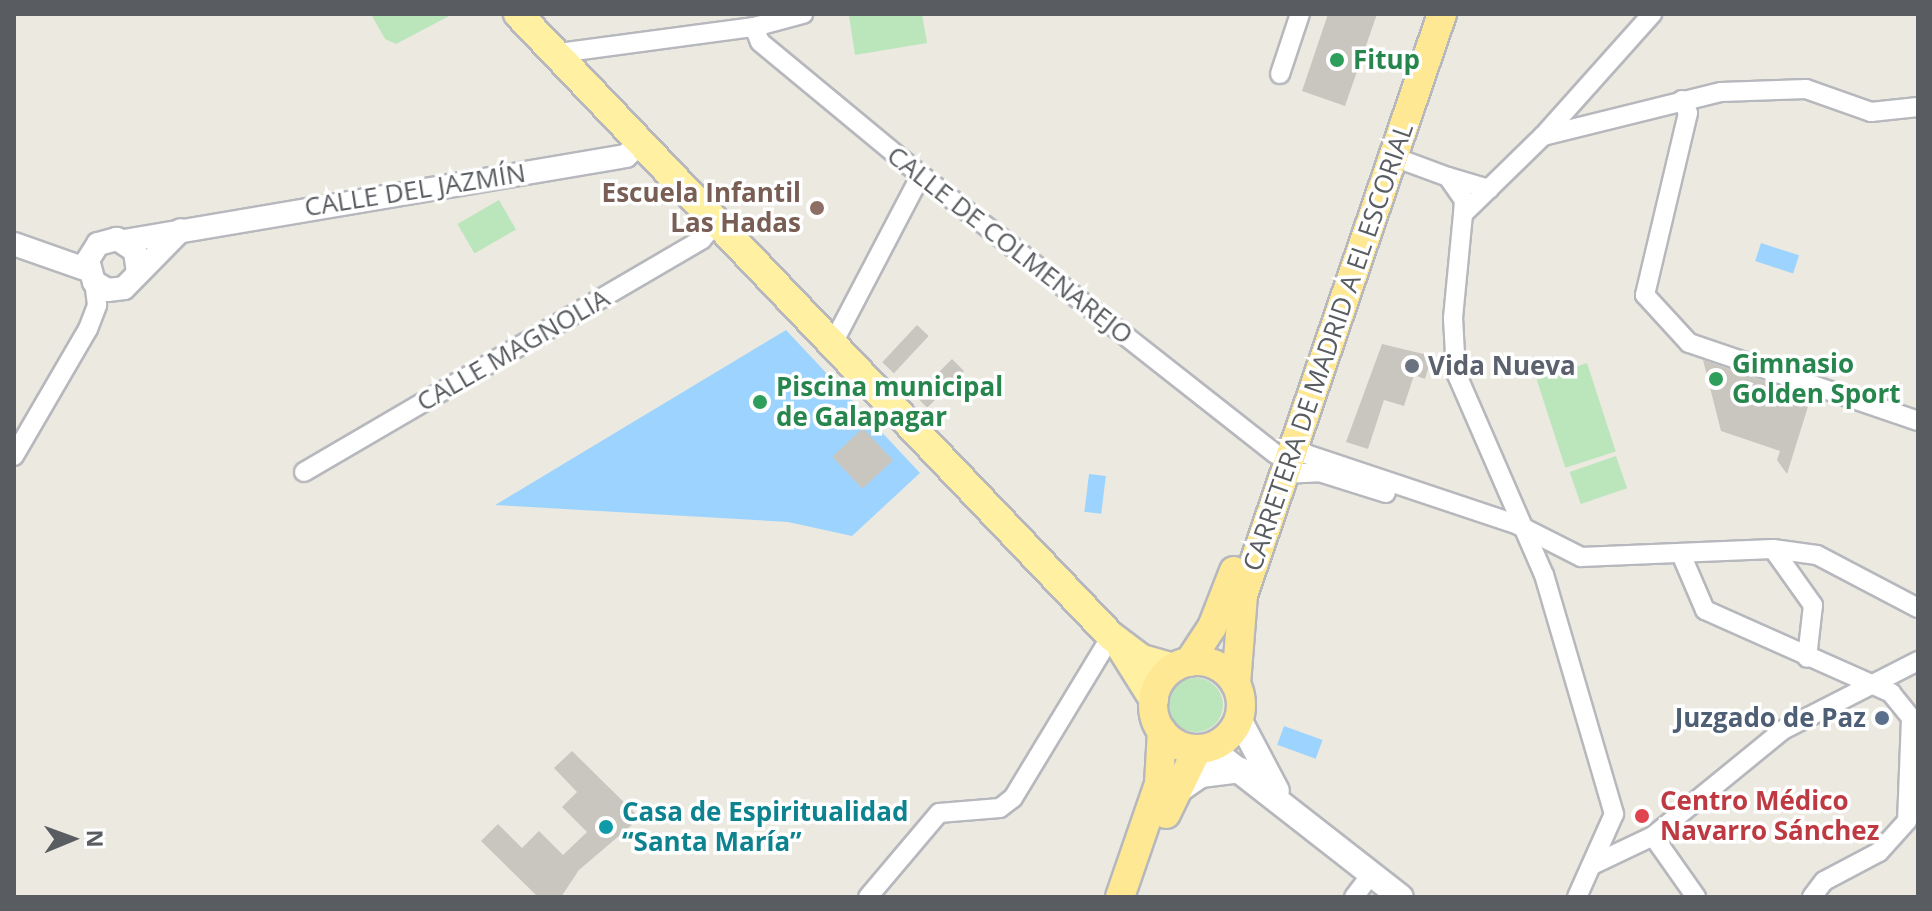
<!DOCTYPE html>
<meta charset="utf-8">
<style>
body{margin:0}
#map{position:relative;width:1932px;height:911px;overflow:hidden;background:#eceae0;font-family:"Open Sans",sans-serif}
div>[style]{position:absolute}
.green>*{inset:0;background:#bbe5bb;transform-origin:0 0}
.round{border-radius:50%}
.water>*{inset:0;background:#9dd4ff;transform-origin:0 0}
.building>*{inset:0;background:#c9c6bf;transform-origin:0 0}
.roads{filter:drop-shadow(2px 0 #b6b8bd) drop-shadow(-2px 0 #b6b8bd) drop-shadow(0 2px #b6b8bd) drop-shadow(0 -2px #b6b8bd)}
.minor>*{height:18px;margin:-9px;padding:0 9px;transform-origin:9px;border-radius:9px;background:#fff}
.tertiary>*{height:22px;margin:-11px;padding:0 11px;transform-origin:11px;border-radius:11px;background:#fff}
.secondary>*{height:24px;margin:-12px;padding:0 12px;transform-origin:12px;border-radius:12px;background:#fff}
.primary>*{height:28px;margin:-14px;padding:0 14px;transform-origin:14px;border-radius:14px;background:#fff0a2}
.trunk>*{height:28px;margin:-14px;padding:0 14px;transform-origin:14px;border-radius:14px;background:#ffe894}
.trunk>.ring{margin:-14px;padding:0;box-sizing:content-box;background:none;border:28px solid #ffe894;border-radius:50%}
.dots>*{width:22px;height:22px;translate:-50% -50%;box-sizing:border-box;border:4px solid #fff;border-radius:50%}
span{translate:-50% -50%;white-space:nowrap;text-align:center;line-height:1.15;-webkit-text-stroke:7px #fff;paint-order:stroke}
.leisure-label{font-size:26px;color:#27864d;font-weight:700}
.left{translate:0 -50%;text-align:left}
.street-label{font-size:26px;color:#595d61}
.education-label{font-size:26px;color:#785e54;font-weight:700}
.right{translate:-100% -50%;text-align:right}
.worship-label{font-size:26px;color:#5b616d;font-weight:700}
.service-label{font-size:26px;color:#4e5e75;font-weight:700}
.health-label{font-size:26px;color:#be3a42;font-weight:700}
.culture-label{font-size:26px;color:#0d838f;font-weight:700}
.frame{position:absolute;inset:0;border:16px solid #595d61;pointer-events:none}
.north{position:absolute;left:32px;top:799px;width:80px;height:80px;-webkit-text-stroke:6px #fff;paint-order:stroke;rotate:89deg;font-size:22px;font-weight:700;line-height:32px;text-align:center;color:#595d61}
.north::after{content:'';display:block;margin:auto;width:28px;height:36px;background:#595d61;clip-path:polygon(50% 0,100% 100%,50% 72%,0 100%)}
</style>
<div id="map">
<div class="green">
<div style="clip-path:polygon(453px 14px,396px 44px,385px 39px,372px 16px)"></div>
<div style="clip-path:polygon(922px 14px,927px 43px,855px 55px,849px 16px)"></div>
<div style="left:499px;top:200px;width:34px;height:48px;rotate:60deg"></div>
<div style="left:1587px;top:363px;width:93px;height:53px;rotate:72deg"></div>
<div style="left:1616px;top:456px;width:34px;height:49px;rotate:71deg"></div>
<div class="round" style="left:1169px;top:678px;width:54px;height:54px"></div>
</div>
<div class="water">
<div style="left:1761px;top:243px;width:40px;height:19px;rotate:18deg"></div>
<div style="clip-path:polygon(786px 330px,920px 473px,852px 536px,788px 522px,495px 505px)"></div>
<div style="left:1089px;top:474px;width:17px;height:38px;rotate:7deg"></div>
<div style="left:1284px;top:726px;width:41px;height:20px;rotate:20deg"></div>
</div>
<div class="building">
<div style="clip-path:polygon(1328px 14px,1377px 14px,1345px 106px,1302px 91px)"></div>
<div style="left:917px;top:325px;width:16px;height:51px;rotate:43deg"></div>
<div style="clip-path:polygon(1382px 344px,1432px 356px,1425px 379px,1414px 375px,1404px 406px,1384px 400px,1368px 449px,1346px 442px)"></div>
<div style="left:952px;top:359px;width:17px;height:52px;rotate:45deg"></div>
<div style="clip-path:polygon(1703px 360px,1811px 397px,1787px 474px,1777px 460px,1780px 451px,1721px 431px)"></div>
<div style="left:863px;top:428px;width:44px;height:42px;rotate:47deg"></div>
<div style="clip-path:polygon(572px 751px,640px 818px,579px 870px,561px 897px,538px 897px,481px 841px,498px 824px,522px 848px,539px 831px,563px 855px,587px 832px,562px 807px,577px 792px,554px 768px)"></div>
</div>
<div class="roads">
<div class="minor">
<div style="left:754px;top:27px;width:16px;rotate:68deg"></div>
<div style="left:760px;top:42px;width:209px;rotate:39.6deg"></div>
<div style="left:921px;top:175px;width:451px;rotate:38.2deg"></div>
<div style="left:559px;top:53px;width:197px;rotate:-7.6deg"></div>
<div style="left:754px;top:27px;width:51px;rotate:-14.9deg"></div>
<div style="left:1280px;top:74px;width:63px;rotate:-71.6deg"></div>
<div style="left:1682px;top:100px;width:14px;rotate:65deg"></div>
<div style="left:1688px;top:113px;width:187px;rotate:103.3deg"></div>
<div style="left:1645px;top:295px;width:65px;rotate:47.5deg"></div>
<div style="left:1689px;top:343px;width:242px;rotate:18.8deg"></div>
<div style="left:1543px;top:136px;width:183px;rotate:-13.9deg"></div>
<div style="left:1721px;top:92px;width:85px;rotate:-2deg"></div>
<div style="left:1806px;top:89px;width:69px;rotate:19.5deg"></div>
<div style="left:1871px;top:112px;width:47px;rotate:-6.1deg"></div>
<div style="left:1394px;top:157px;width:58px;rotate:20.3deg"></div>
<div style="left:1463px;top:214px;width:14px;rotate:-86deg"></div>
<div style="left:1464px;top:200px;width:28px;rotate:-125deg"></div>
<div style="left:1448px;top:177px;width:43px;rotate:16.3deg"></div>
<div style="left:832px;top:345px;width:192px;rotate:-62.4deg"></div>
<div style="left:1295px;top:443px;width:16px;rotate:45deg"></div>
<div style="left:1306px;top:454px;width:224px;rotate:18.5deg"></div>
<div style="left:1518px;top:525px;width:71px;rotate:26.9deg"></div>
<div style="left:1581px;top:557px;width:192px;rotate:-2.4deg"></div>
<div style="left:1773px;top:549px;width:44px;rotate:7.8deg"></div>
<div style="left:1817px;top:555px;width:114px;rotate:27.7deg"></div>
<div style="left:14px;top:456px;width:147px;rotate:-59.8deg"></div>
<div style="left:88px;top:329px;width:26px;rotate:-69deg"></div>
<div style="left:97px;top:305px;width:23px;rotate:-97deg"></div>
<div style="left:304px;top:472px;width:461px;rotate:-30.3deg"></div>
<div style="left:702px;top:239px;width:23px;rotate:-49deg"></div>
<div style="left:1284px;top:474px;width:35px;rotate:-3deg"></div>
<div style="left:1319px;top:472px;width:70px;rotate:17.4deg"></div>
<div style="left:1773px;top:549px;width:69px;rotate:54.5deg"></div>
<div style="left:1813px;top:605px;width:53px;rotate:96.5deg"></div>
<div style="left:1681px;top:554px;width:61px;rotate:66.8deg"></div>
<div style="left:1705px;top:610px;width:204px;rotate:24deg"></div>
<div style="left:1891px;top:693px;width:32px;rotate:51deg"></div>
<div style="left:1911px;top:718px;width:103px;rotate:92.2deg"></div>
<div style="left:1907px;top:821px;width:42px;rotate:132.1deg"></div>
<div style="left:1879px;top:852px;width:62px;rotate:152.2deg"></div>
<div style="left:1824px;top:881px;width:20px;rotate:127deg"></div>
<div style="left:1653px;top:836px;width:75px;rotate:54.8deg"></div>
<div style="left:1592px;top:865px;width:68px;rotate:-25.4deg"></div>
<div style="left:1653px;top:836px;width:168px;rotate:-39.2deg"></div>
<div style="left:1783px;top:730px;width:152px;rotate:-27.1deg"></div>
<div style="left:868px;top:897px;width:110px;rotate:-49.8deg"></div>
<div style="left:939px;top:813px;width:61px;rotate:-4.7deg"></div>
<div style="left:1000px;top:808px;width:16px;rotate:-38deg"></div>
<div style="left:1013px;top:798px;width:189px;rotate:-58.8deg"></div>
<div style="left:1354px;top:897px;width:30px;rotate:-53deg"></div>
<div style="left:1577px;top:897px;width:91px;rotate:-66deg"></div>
<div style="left:1614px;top:814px;width:249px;rotate:-106.3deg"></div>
<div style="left:1544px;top:575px;width:220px;rotate:-113.5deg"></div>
<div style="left:1456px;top:373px;width:55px;rotate:-93.1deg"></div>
<div style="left:1453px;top:318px;width:104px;rotate:-84.5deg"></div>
<div style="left:1463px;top:214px;width:112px;rotate:-44.3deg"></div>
<div style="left:1543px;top:136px;width:164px;rotate:-48.2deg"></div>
</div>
<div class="tertiary">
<div style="left:124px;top:241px;width:509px;rotate:-9.61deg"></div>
<div style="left:626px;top:156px;width:21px;rotate:-43deg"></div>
<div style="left:14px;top:244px;width:78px;rotate:19.4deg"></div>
<div style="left:138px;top:273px;width:22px;rotate:-98deg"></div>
<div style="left:135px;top:251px;width:22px;rotate:-146deg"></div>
<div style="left:117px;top:239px;width:20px;rotate:165deg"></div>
<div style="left:98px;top:244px;width:19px;rotate:122deg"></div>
<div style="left:88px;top:260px;width:23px;rotate:75deg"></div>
<div style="left:94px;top:282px;width:16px;rotate:30deg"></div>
<div style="left:108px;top:290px;width:16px;rotate:-7deg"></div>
<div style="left:124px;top:288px;width:81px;rotate:-45.5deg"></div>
</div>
<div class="secondary">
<div style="left:1239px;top:719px;width:81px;rotate:62.2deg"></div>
<div style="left:1210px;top:748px;width:242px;rotate:38deg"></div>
<div style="left:1175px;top:793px;width:32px;rotate:-35deg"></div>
<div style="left:1201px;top:775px;width:40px;rotate:-7.1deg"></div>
</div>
<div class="primary">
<div style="left:518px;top:14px;width:859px;rotate:46.37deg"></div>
<div style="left:1111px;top:636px;width:39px;rotate:37deg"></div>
<div style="left:1142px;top:659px;width:32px;rotate:16deg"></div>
<div style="left:1122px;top:649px;width:60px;rotate:57.9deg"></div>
</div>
<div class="trunk">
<div class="ring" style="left:1153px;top:661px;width:60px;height:60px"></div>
<div style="left:1189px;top:662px;width:42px;rotate:-56.7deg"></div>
<div style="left:1212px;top:627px;width:60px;rotate:-68.6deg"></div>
<div style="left:1236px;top:684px;width:89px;rotate:-85.5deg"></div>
<div style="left:1243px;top:595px;width:614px;rotate:-71.09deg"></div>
<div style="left:1166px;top:814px;width:71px;rotate:-64.2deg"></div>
<div style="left:1120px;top:897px;width:120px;rotate:-71deg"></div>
<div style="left:1159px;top:784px;width:53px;rotate:-86.8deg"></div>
</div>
</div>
<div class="dots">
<div style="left:1337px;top:60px;background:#2e9e5b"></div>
<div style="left:817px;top:208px;background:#8d6e63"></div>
<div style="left:1412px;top:366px;background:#6b7280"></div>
<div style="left:1716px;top:379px;background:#2e9e5b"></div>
<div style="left:760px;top:402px;background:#2e9e5b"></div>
<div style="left:1882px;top:718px;background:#5c6f8a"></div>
<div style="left:1642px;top:816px;background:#e0444e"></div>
<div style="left:606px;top:827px;background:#0f9aa8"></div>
</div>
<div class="leisure-label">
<span class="left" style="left:1353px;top:60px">Fitup</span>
<span class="left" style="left:1732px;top:379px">Gimnasio<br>Golden Sport</span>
<span class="left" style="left:776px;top:402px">Piscina municipal<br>de Galapagar</span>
</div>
<div class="street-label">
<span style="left:415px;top:190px;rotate:-9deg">CALLE DEL JAZMÍN</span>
<span style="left:1010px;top:245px;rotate:38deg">CALLE DE COLMENAREJO</span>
<span style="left:1328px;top:347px;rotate:-71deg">CARRETERA DE MADRID A EL ESCORIAL</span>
<span style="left:513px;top:350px;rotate:-30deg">CALLE MAGNOLIA</span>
</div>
<div class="education-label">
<span class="right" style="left:801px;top:208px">Escuela Infantil<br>Las Hadas</span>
</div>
<div class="worship-label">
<span class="left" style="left:1428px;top:366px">Vida Nueva</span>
</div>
<div class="service-label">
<span class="right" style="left:1866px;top:718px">Juzgado de Paz</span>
</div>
<div class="health-label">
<span class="left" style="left:1660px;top:816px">Centro Médico<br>Navarro Sánchez</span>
</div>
<div class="culture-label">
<span class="left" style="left:622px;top:827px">Casa de Espiritualidad<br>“Santa María”</span>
</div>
<div class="frame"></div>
<div class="north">N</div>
</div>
